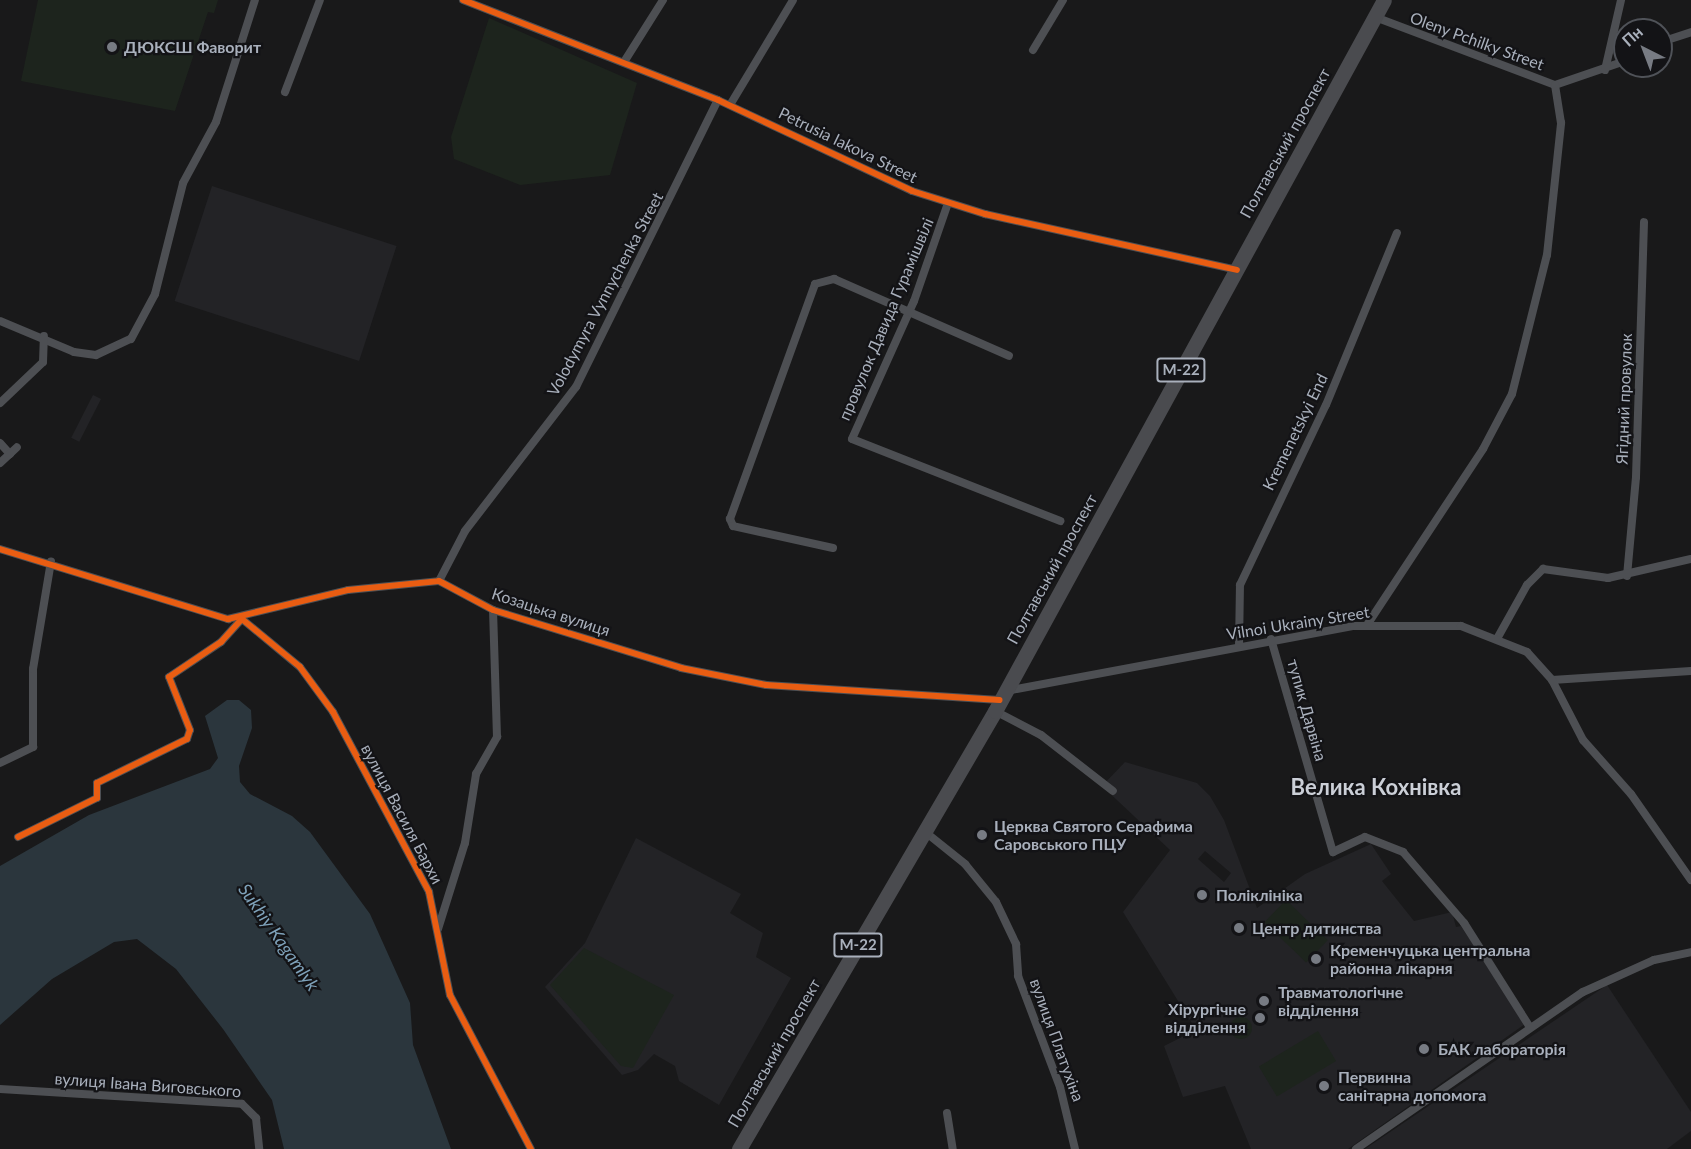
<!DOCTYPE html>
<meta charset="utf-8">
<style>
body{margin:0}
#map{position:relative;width:1691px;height:1149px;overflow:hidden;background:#19191a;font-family:Lato,sans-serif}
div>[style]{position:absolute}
.built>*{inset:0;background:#232326;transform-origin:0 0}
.green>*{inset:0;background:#1d241d;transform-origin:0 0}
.round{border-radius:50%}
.water>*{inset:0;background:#2b363d}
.street>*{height:8px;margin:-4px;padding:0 4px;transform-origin:4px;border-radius:4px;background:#4d4f53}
.highway>*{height:15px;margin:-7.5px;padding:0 7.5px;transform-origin:7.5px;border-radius:7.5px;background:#4a4b4f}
.cycleway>*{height:6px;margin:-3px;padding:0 3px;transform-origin:3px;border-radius:3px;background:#e95d12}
.dots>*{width:16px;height:16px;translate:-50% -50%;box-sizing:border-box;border:3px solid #131316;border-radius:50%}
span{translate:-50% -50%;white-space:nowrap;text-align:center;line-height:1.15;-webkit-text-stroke:4.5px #131316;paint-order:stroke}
.shield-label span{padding:2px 4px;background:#131316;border:2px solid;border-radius:4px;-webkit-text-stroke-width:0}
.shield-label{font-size:15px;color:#a9b0bc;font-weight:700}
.street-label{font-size:16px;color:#a9b0bc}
.poi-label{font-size:16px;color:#a9b0bc;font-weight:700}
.left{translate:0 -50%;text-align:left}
.right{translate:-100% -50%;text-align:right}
.water-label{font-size:18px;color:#7ea1b9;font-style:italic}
.district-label{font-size:22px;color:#cbcfd7;font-weight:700}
.north{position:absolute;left:1613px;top:18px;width:60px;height:60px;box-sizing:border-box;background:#131316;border:2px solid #4f5258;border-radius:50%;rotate:318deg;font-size:16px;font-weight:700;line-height:24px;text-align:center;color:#a9b0bc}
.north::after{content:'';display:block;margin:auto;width:21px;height:27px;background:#777b83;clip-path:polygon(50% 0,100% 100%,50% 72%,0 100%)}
</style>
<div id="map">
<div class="built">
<div style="left:212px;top:186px;width:194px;height:121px;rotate:18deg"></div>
<div style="left:93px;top:395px;width:9px;height:48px;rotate:27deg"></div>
<div style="clip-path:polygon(evenodd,1125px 762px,1197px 783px,1210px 796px,1224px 820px,1257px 908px,1305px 874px,1371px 844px,1391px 874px,1382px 881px,1414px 921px,1452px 912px,1456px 927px,1461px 926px,1525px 1024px,1348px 1149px,1251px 1149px,1225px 1086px,1183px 1097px,1164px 1046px,1196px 1030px,1123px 912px,1170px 850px,1102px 786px,1125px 762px,1205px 851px,1231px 873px,1224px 882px,1198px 859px,1205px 851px)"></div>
<div style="clip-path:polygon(636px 838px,741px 894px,730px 913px,763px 933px,756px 957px,791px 978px,719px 1105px,679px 1081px,675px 1066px,654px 1054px,638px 1070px,622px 1075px,545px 987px,585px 943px)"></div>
<div style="clip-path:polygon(1607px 985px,1691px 1112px,1691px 1131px,1667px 1149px,1365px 1149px)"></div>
</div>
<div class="green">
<div style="clip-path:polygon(38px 0,218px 0,214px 13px,208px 12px,175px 111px,21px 81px)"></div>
<div style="clip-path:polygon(489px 18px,637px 83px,610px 175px,520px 185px,454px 159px,451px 137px)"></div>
<div style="left:1286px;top:900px;width:58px;height:31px;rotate:44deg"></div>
<div style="clip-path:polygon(584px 948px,674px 995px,633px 1068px,621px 1066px,550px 985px)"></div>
<div class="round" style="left:1230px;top:1017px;width:22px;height:22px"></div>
<div style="left:1318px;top:1031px;width:35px;height:69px;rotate:59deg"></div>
</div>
<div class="water">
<div style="clip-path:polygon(227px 700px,239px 700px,251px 710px,252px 728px,239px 766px,240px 782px,250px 794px,292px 816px,310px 832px,370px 914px,410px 1003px,413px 1045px,451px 1149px,284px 1149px,272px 1100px,223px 1029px,176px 969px,137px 939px,114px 942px,52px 979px,0 1025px,0 866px,89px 815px,210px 769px,218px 758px,205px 716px)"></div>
</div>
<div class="street">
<div style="left:463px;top:0;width:274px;rotate:21.4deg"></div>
<div style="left:718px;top:100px;width:214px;rotate:25.1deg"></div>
<div style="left:912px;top:191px;width:77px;rotate:17.5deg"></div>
<div style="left:985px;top:214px;width:258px;rotate:12.5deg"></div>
<div style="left:1375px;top:17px;width:192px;rotate:20.7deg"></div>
<div style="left:1555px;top:85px;width:74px;rotate:-18.9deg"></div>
<div style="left:1661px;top:42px;width:32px;rotate:-18deg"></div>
<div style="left:1033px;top:50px;width:58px;rotate:-59deg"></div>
<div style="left:624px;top:62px;width:73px;rotate:-57.8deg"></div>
<div style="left:1605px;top:70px;width:72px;rotate:-77.1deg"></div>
<div style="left:285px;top:92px;width:98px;rotate:-69.2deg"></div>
<div style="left:730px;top:105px;width:122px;rotate:-59deg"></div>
<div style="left:948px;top:203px;width:104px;rotate:109.1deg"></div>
<div style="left:914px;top:301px;width:151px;rotate:114.2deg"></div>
<div style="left:852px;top:439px;width:224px;rotate:21.5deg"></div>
<div style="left:0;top:321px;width:80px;rotate:22.7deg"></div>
<div style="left:74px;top:352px;width:22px;rotate:8deg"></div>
<div style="left:96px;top:355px;width:38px;rotate:-25deg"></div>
<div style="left:131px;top:339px;width:51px;rotate:-61.9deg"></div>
<div style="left:155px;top:294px;width:114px;rotate:-75.8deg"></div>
<div style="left:183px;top:183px;width:69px;rotate:-61.6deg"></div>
<div style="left:216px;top:122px;width:128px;rotate:-72.3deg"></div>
<div style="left:0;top:403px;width:59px;rotate:-43.6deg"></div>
<div style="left:43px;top:362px;width:26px;rotate:-88deg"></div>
<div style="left:0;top:443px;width:15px;rotate:48deg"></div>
<div style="left:0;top:463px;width:23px;rotate:-43deg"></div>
<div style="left:833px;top:548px;width:102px;rotate:-167.6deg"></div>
<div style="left:733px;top:526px;width:8px;rotate:-113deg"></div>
<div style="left:730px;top:519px;width:250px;rotate:-70.1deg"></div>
<div style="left:815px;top:284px;width:20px;rotate:-15deg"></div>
<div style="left:834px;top:279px;width:191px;rotate:23.7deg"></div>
<div style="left:0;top:549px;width:239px;rotate:17.1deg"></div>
<div style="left:228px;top:619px;width:123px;rotate:-13.6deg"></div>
<div style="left:348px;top:590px;width:91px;rotate:-5.6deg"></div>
<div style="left:439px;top:581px;width:61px;rotate:28.2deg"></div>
<div style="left:493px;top:610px;width:197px;rotate:17.1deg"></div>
<div style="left:681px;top:668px;width:87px;rotate:11.3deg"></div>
<div style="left:766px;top:685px;width:234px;rotate:3.7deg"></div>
<div style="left:1627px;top:576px;width:99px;rotate:-84.8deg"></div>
<div style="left:1636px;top:477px;width:255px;rotate:-88.2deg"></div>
<div style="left:439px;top:581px;width:56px;rotate:-62.5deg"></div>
<div style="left:465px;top:531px;width:182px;rotate:-52.4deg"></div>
<div style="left:576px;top:387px;width:320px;rotate:-63.7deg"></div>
<div style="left:1367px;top:625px;width:211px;rotate:-56.6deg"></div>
<div style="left:1483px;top:449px;width:62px;rotate:-62.2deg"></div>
<div style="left:1512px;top:394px;width:143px;rotate:-75.9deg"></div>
<div style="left:1547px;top:255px;width:133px;rotate:-83.9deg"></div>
<div style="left:1561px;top:123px;width:38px;rotate:-99deg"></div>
<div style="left:1498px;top:637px;width:60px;rotate:-60.9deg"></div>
<div style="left:1527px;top:585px;width:23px;rotate:-45deg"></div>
<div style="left:1543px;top:569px;width:66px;rotate:7.9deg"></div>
<div style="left:1608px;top:578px;width:85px;rotate:-12.9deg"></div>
<div style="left:1271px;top:639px;width:222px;rotate:73.8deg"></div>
<div style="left:1333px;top:852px;width:35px;rotate:-25deg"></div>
<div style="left:1365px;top:837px;width:41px;rotate:21.5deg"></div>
<div style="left:1403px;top:852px;width:94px;rotate:49.3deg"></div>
<div style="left:1464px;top:923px;width:122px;rotate:57.7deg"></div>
<div style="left:1239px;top:647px;width:62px;rotate:-89.1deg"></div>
<div style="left:1240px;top:585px;width:199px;rotate:-64.5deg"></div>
<div style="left:1326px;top:405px;width:186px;rotate:-67.6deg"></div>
<div style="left:1552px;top:680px;width:139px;rotate:-3.7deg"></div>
<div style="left:1006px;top:691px;width:354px;rotate:-10.6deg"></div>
<div style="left:1354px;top:626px;width:107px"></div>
<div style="left:1461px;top:626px;width:71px;rotate:21.5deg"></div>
<div style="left:1527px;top:652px;width:38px;rotate:48deg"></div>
<div style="left:1552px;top:680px;width:68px;rotate:62.7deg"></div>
<div style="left:1583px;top:740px;width:72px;rotate:48.4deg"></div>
<div style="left:1631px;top:794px;width:105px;rotate:55.1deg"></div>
<div style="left:995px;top:711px;width:52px;rotate:27.6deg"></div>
<div style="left:1041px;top:735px;width:91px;rotate:37.9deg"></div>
<div style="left:0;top:763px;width:37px;rotate:-26deg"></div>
<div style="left:33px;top:747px;width:78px;rotate:-90deg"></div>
<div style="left:33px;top:669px;width:109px;rotate:-80.5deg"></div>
<div style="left:924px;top:831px;width:53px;rotate:38.8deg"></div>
<div style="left:965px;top:864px;width:49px;rotate:50.8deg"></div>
<div style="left:996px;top:902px;width:47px;rotate:64.5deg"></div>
<div style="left:1016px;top:944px;width:32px;rotate:86deg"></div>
<div style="left:1018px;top:976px;width:119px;rotate:69.3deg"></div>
<div style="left:1060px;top:1087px;width:64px;rotate:76.4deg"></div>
<div style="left:18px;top:837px;width:88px;rotate:-26.3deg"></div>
<div style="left:97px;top:798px;width:15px;rotate:-90deg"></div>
<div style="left:97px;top:783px;width:100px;rotate:-26.1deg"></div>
<div style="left:187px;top:739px;width:9px;rotate:-72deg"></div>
<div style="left:190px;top:730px;width:57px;rotate:-111.6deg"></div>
<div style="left:169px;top:677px;width:63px;rotate:-33.9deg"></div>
<div style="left:221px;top:642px;width:31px;rotate:-48deg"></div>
<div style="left:242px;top:619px;width:75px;rotate:39.6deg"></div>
<div style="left:300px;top:667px;width:56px;rotate:53.7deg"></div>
<div style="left:333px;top:712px;width:204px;rotate:61.9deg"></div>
<div style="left:429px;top:892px;width:105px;rotate:78.5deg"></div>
<div style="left:450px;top:995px;width:174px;rotate:62.3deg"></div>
<div style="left:438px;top:929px;width:90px;rotate:-72.6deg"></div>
<div style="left:465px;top:843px;width:70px;rotate:-80.9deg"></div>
<div style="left:476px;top:774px;width:43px;rotate:-60.4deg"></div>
<div style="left:497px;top:737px;width:127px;rotate:-91.8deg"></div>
<div style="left:0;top:1089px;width:242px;rotate:3.5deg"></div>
<div style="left:242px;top:1104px;width:20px;rotate:45deg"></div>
<div style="left:256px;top:1118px;width:31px;rotate:84deg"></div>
<div style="left:947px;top:1113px;width:36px;rotate:81deg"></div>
<div style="left:1356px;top:1149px;width:276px;rotate:-34.7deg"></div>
<div style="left:1583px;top:992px;width:78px;rotate:-24.3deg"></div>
<div style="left:1654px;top:960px;width:38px;rotate:-12deg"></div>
</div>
<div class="highway">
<div style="left:739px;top:1149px;width:507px;rotate:-59.69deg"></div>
<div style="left:995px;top:711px;width:810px;rotate:-61.32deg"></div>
</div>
<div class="cycleway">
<div style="left:463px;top:0;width:274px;rotate:21.4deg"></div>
<div style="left:718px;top:100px;width:214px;rotate:25.1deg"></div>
<div style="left:912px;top:191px;width:77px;rotate:17.5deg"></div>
<div style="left:985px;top:214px;width:258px;rotate:12.5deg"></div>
<div style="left:0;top:549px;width:239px;rotate:17.1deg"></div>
<div style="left:228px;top:619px;width:123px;rotate:-13.6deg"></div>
<div style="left:348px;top:590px;width:91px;rotate:-5.6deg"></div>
<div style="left:439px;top:581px;width:61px;rotate:28.2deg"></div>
<div style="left:493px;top:610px;width:197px;rotate:17.1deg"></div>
<div style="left:681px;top:668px;width:87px;rotate:11.3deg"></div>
<div style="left:766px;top:685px;width:234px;rotate:3.7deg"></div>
<div style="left:18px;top:837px;width:88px;rotate:-26.3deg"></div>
<div style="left:97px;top:798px;width:15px;rotate:-90deg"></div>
<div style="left:97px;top:783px;width:100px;rotate:-26.1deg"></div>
<div style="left:187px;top:739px;width:9px;rotate:-72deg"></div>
<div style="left:190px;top:730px;width:57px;rotate:-111.6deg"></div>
<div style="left:169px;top:677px;width:63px;rotate:-33.9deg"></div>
<div style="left:221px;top:642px;width:31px;rotate:-48deg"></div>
<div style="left:242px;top:619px;width:75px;rotate:39.6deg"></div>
<div style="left:300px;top:667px;width:56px;rotate:53.7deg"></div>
<div style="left:333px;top:712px;width:204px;rotate:61.9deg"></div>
<div style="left:429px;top:892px;width:105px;rotate:78.5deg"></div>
<div style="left:450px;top:995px;width:174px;rotate:62.3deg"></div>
</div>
<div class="dots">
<div style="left:112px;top:47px;background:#777b83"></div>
<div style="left:982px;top:835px;background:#777b83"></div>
<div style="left:1202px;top:895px;background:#777b83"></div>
<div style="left:1239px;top:928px;background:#777b83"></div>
<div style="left:1316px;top:959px;background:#777b83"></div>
<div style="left:1264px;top:1001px;background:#777b83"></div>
<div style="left:1260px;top:1018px;background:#777b83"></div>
<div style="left:1424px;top:1049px;background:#777b83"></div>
<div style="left:1324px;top:1086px;background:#777b83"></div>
</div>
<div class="shield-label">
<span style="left:1181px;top:370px">М-22</span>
<span style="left:858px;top:945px">М-22</span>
</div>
<div class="street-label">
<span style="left:1477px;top:41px;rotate:20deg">Oleny Pchilky Street</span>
<span style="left:1285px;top:143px;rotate:-61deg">Полтавський проспект</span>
<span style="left:848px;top:145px;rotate:26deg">Petrusia Iakova Street</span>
<span style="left:605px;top:294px;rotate:-62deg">Volodymyra Vynnychenka Street</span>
<span style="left:886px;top:319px;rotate:-67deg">провулок Давида Гурамішвілі</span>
<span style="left:1624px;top:399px;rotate:-88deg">Ягідний провулок</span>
<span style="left:1295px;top:432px;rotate:-64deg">Kremenetskyi End</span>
<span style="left:1052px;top:569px;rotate:-61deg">Полтавський проспект</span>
<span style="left:551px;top:612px;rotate:18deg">Козацька вулиця</span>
<span style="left:1298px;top:623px;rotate:-9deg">Vilnoi Ukrainy Street</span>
<span style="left:1307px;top:710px;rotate:74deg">тупик Дарвіна</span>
<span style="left:402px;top:814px;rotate:62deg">вулиця Василя Бархи</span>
<span style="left:1057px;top:1040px;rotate:70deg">вулиця Платухіна</span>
<span style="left:774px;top:1053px;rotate:-60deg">Полтавський проспект</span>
<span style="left:148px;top:1085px;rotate:4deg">вулиця Івана Виговського</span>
</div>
<div class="poi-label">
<span class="left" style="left:124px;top:47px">ДЮКСШ Фаворит</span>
<span class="left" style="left:994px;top:835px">Церква Святого Серафима<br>Саровського ПЦУ</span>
<span class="left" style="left:1216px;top:895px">Поліклініка</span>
<span class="left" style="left:1252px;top:928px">Центр дитинства</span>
<span class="left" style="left:1330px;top:959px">Кременчуцька центральна<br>районна лікарня</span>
<span class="left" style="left:1278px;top:1001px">Травматологічне<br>відділення</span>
<span class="right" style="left:1246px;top:1018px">Хірургічне<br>відділення</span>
<span class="left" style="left:1438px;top:1049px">БАК лабораторія</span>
<span class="left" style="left:1338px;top:1086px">Первинна<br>санітарна допомога</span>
</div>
<div class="water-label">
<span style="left:279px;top:937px;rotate:55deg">Sukhiy Kagamlyk</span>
</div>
<div class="district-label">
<span style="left:1376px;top:787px">Велика Кохнівка</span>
</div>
<div class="north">Пн</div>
</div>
